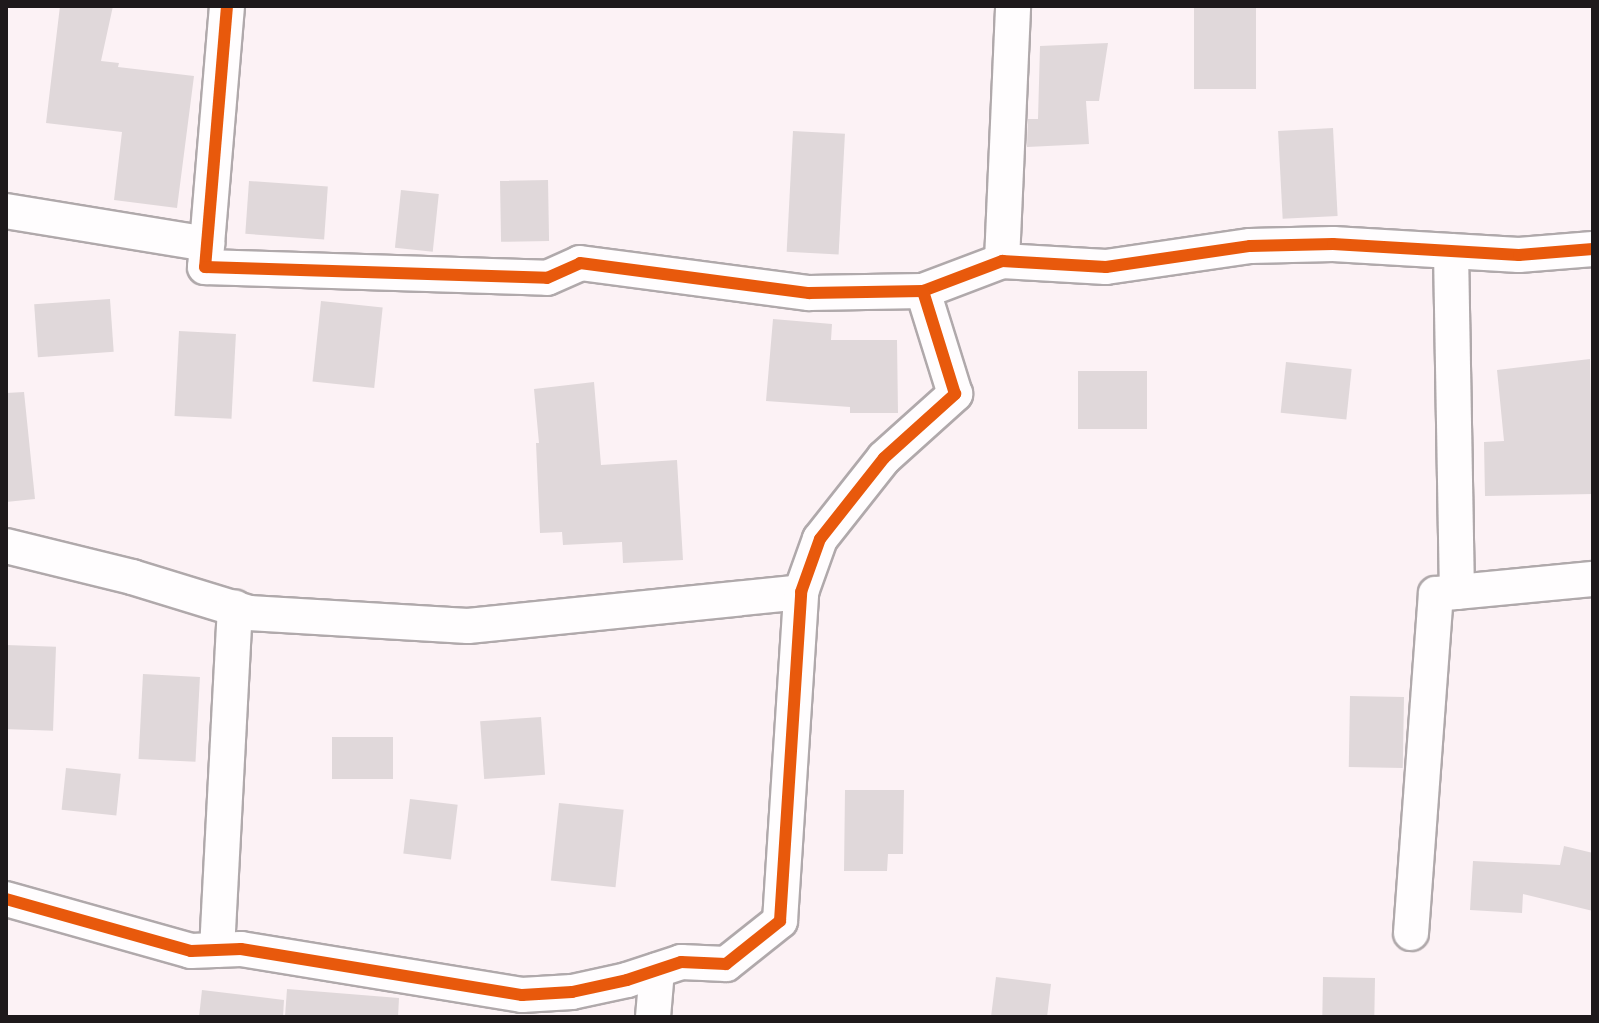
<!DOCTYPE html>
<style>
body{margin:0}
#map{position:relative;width:1599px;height:1023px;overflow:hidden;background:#fcf2f5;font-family:Rubik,sans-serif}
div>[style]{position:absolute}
.building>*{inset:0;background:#e0d8da;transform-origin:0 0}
.roads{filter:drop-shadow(2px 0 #b0a9ab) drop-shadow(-2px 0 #b0a9ab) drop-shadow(0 2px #b0a9ab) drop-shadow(0 -2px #b0a9ab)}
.minor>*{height:34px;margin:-17px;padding:0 17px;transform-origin:17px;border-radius:17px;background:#fffdfe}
.cycleway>*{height:12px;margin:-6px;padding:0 6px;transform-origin:6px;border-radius:6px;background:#e8590c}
span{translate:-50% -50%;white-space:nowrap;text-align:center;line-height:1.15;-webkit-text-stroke:6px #fff;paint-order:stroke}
.frame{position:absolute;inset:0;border:8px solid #1e191b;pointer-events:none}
</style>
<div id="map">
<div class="building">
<div style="clip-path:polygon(60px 6px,113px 6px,101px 61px,119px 63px,118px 67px,194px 76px,177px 208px,114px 200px,122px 132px,46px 123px)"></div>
<div style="left:1194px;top:6px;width:62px;height:83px"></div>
<div style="clip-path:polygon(1108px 43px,1099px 101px,1086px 101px,1089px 144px,1027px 147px,1028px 119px,1038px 119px,1040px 46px)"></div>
<div style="left:1333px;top:128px;width:88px;height:55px;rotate:87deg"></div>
<div style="left:793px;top:131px;width:52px;height:121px;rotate:3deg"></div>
<div style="left:548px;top:180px;width:61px;height:48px;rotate:89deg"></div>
<div style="left:249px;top:181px;width:79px;height:53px;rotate:4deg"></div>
<div style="left:401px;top:190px;width:38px;height:58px;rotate:6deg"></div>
<div style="left:110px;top:299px;width:53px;height:76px;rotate:86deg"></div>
<div style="left:321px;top:301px;width:62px;height:81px;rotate:6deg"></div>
<div style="clip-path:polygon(773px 319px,832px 324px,831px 340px,897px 340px,898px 413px,850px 413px,850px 407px,766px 401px)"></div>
<div style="left:179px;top:331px;width:57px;height:85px;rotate:3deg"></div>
<div style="clip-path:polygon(1590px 359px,1593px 494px,1485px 496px,1484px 442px,1504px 441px,1497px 370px)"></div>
<div style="left:1286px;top:362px;width:66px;height:51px;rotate:6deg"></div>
<div style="left:1147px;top:371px;width:58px;height:69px;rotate:90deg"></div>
<div style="clip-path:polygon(594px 382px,601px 465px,677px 460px,683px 560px,623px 563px,622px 542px,563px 545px,562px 532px,540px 533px,536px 443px,539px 443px,534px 389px)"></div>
<div style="clip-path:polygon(24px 392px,35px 499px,6px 502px,6px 393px)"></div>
<div style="left:6px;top:645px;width:50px;height:84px;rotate:2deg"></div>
<div style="left:143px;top:674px;width:57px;height:85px;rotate:3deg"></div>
<div style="left:1404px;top:697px;width:71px;height:54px;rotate:91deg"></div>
<div style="left:541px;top:717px;width:58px;height:61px;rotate:86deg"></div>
<div style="left:332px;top:737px;width:61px;height:42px"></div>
<div style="left:66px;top:768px;width:55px;height:42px;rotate:6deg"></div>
<div style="clip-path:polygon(845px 790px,904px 790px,903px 854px,888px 854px,887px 871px,844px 871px)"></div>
<div style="left:410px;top:799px;width:48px;height:55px;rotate:7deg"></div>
<div style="left:559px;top:803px;width:65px;height:78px;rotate:6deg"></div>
<div style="clip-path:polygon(1564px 846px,1593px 853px,1593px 911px,1523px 894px,1522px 913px,1470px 910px,1473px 861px,1560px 865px)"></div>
<div style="clip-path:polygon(996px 977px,1051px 984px,1047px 1017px,991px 1017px)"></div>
<div style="left:1323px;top:977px;width:52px;height:40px;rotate:1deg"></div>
<div style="clip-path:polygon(287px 989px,399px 998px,398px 1017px,285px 1017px)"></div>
<div style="clip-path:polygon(202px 990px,284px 1000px,283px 1017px,199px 1017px)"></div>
</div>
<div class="roads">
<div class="minor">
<div style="left:227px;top:6px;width:262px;rotate:94.8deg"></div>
<div style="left:205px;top:267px;width:342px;rotate:1.8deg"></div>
<div style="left:547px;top:278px;width:36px;rotate:-24deg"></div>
<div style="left:580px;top:263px;width:231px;rotate:7.5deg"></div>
<div style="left:809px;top:293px;width:114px;rotate:-1deg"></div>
<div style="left:923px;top:291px;width:85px;rotate:-20.8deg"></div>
<div style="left:1002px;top:261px;width:104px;rotate:3.3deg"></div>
<div style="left:1106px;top:267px;width:146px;rotate:-8.3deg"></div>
<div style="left:1250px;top:246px;width:83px;rotate:-1.4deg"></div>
<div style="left:1333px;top:244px;width:186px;rotate:3.4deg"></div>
<div style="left:1519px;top:255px;width:74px;rotate:-4.6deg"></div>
<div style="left:6px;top:211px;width:204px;rotate:9.3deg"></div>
<div style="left:1451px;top:251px;width:341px;rotate:89deg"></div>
<div style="left:1002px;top:261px;width:255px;rotate:-87.5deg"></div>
<div style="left:6px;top:546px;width:130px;rotate:13.8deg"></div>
<div style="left:132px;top:577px;width:122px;rotate:17.1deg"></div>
<div style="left:249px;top:613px;width:219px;rotate:3.4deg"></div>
<div style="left:468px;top:626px;width:335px;rotate:-5.8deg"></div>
<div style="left:6px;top:899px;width:192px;rotate:15.7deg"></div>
<div style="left:191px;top:951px;width:50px;rotate:-2.3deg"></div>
<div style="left:241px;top:949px;width:285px;rotate:9.3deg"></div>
<div style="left:522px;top:995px;width:50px;rotate:-3.4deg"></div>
<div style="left:572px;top:992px;width:56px;rotate:-12.3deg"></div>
<div style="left:627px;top:980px;width:57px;rotate:-18.4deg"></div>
<div style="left:681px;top:962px;width:45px;rotate:2.5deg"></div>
<div style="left:726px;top:964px;width:69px;rotate:-38.5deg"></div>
<div style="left:780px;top:921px;width:330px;rotate:-86.3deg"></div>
<div style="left:801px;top:592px;width:56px;rotate:-70.3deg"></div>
<div style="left:820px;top:539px;width:103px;rotate:-51.7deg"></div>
<div style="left:884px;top:458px;width:96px;rotate:-42deg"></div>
<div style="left:955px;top:394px;width:108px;rotate:-107.3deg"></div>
<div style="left:1411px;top:933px;width:340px;rotate:-85.8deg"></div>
<div style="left:1436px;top:594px;width:158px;rotate:-5.5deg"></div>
<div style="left:217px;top:950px;width:343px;rotate:-87deg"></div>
<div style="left:653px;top:1017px;width:47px;rotate:-85.1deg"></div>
</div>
</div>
<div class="cycleway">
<div style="left:227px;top:6px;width:262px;rotate:94.8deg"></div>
<div style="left:205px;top:267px;width:342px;rotate:1.8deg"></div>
<div style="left:547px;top:278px;width:36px;rotate:-24deg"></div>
<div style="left:580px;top:263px;width:231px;rotate:7.5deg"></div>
<div style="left:809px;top:293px;width:114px;rotate:-1deg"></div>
<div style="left:923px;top:291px;width:85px;rotate:-20.8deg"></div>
<div style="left:1002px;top:261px;width:104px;rotate:3.3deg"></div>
<div style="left:1106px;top:267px;width:146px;rotate:-8.3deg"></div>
<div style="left:1250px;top:246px;width:83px;rotate:-1.4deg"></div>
<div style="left:1333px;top:244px;width:186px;rotate:3.4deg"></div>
<div style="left:1519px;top:255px;width:74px;rotate:-4.6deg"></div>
<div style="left:6px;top:899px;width:192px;rotate:15.7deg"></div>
<div style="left:191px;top:951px;width:50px;rotate:-2.3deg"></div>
<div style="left:241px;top:949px;width:285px;rotate:9.3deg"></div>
<div style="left:522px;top:995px;width:50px;rotate:-3.4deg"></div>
<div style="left:572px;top:992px;width:56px;rotate:-12.3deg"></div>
<div style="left:627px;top:980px;width:57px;rotate:-18.4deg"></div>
<div style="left:681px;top:962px;width:45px;rotate:2.5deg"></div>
<div style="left:726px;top:964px;width:69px;rotate:-38.5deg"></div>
<div style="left:780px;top:921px;width:330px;rotate:-86.3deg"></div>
<div style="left:801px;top:592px;width:56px;rotate:-70.3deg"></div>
<div style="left:820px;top:539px;width:103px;rotate:-51.7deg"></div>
<div style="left:884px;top:458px;width:96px;rotate:-42deg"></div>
<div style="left:955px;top:394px;width:108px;rotate:-107.3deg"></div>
</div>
<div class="frame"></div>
</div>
